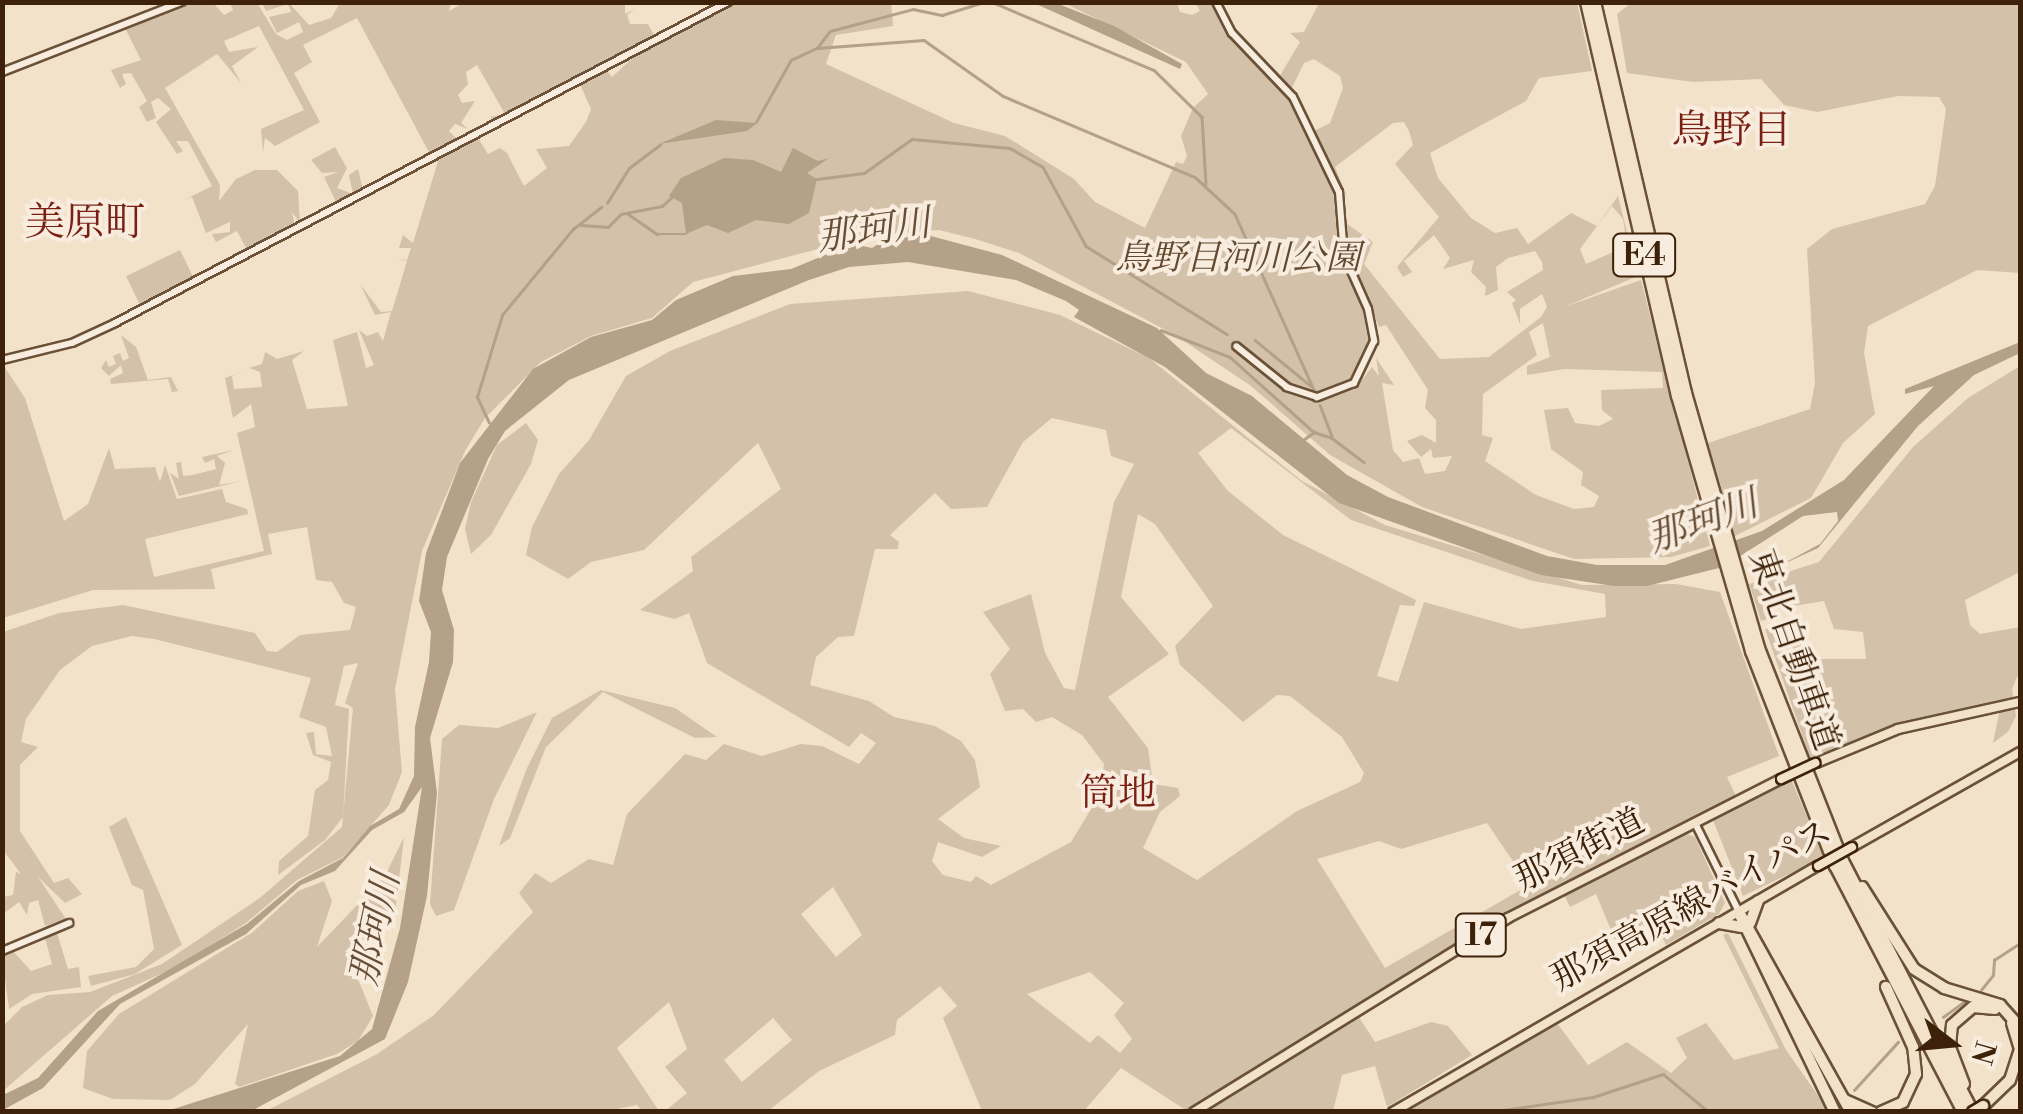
<!DOCTYPE html>
<meta charset="utf-8">
<style>
body{margin:0}
#map{position:relative;width:2023px;height:1114px;overflow:hidden;background:#f3e2ca;font-family:"Libre Bodoni","Noto Serif JP",serif}
div>[style]{position:absolute}
.green>*{inset:0;background:#d4c1a9;transform-origin:0 0}
.water>*{inset:0;background:#b5a088}
.stream>*{height:2.5px;margin:-1.25px;padding:0 1.25px;transform-origin:1.25px;border-radius:1.25px;background:#b5a088}
.roads{filter:drop-shadow(2px 0 #6a5138) drop-shadow(-2px 0 #6a5138) drop-shadow(0 2px #6a5138) drop-shadow(0 -2px #6a5138)}
.tertiary>*{height:6px;margin:-3px;padding:0 3px;transform-origin:3px;border-radius:3px;background:#f7ecdd}
.primary>*{height:8px;margin:-4px;padding:0 4px;transform-origin:4px;border-radius:4px;background:#f3e2ca}
.motorway>*{height:10px;margin:-5px;padding:0 5px;transform-origin:5px;border-radius:5px;background:#f3e2ca}
.bridges{filter:drop-shadow(2px 0 #3d2108) drop-shadow(-2px 0 #3d2108) drop-shadow(0 2px #3d2108) drop-shadow(0 -2px #3d2108)}
.primary-bridge>*{height:8px;margin:-4px;padding:0 4px;transform-origin:4px;border-radius:4px;background:#f3e2ca}
.motorway-bridge>*{height:10px;margin:-5px;padding:0 5px;transform-origin:5px;border-radius:5px;background:#f3e2ca}
span{translate:-50% -50%;white-space:nowrap;text-align:center;line-height:1.15;-webkit-text-stroke:8px #f7ecdd;paint-order:stroke}
.shield-label span{padding:2px 8px;background:#f7ecdd;border:2px solid;border-radius:8px;-webkit-text-stroke-width:0}
.shield-label{font-size:32px;color:#3d2108;font-weight:700}
.park-label{font-size:35px;color:#634930;font-style:italic}
.street-label{font-size:35px;color:#3d2108}
.water-label{font-size:38px;color:#674d35;font-style:italic}
.neighbourhood-label{font-size:38px;color:#7a1f14}
.quarter-label{font-size:40px;color:#7a1f14}
.frame{position:absolute;inset:0;border:5px solid #3d2108;pointer-events:none}
.north{position:absolute;left:1903px;top:994px;width:100px;height:100px;-webkit-text-stroke:8px #f7ecdd;paint-order:stroke;rotate:106deg;font-size:28px;font-weight:700;line-height:40px;text-align:center;color:#3d2108}
.north::after{content:'';display:block;margin:auto;width:35px;height:45px;background:#3d2108;clip-path:polygon(50% 0,100% 100%,50% 72%,0 100%)}
</style>
<div id="map">
<div class="green">
<div style="clip-path:polygon(465px 2px,625px 3px,625px 14px,635px 9px,627px 15px,630px 24px,648px 24px,654px 35px,495px 121px,490px 117px,505px 114px,477px 65px,466px 72px,468px 84px,458px 95px,462px 103px,475px 101px,461px 123px,468px 129px,455px 124px,449px 131px,459px 141px,431px 156px,357px 18px,303px 45px,312px 62px,294px 73px,320px 122px,275px 146px,265px 138px,263px 152px,261px 129px,304px 110px,259px 26px,224px 41px,229px 52px,258px 47px,232px 66px,241px 83px,217px 54px,165px 88px,220px 185px,219px 201px,236px 179px,255px 170px,277px 170px,298px 191px,300px 223px,292px 212px,295px 227px,249px 254px,237px 231px,216px 242px,212px 234px,230px 232px,230px 222px,206px 233px,192px 197px,184px 200px,212px 186px,188px 141px,176px 141px,183px 151px,177px 154px,156px 122px,171px 109px,158px 98px,151px 102px,156px 118px,147px 122px,139px 107px,147px 101px,131px 73px,122px 74px,126px 84px,120px 88px,111px 70px,141px 60px,125px 28px,188px 3px,213px 3px,224px 15px,233px 10px,230px 3px,257px 3px,276px 34px,287px 40px,303px 32px,299px 22px,277px 33px,269px 17px,291px 12px,288px 4px,266px 11px,262px 3px,289px 3px,309px 25px,331px 18px,340px 3px,451px 3px,449px 11px)"></div>
<div style="clip-path:polygon(evenodd,731px 3px,891px 3px,893px 26px,836px 35px,826px 64px,954px 123px,1005px 136px,1074px 179px,1095px 202px,1145px 228px,1176px 162px,1183px 164px,1187px 156px,1181px 136px,1193px 108px,1208px 94px,1186px 62px,1064px 3px,1177px 3px,1180px 12px,1192px 15px,1200px 11px,1196px 4px,1212px 3px,1237px 43px,1278px 79px,1300px 42px,1290px 33px,1304px 32px,1319px 3px,1577px 3px,1592px 71px,1539px 78px,1526px 101px,1430px 153px,1438px 178px,1471px 218px,1495px 233px,1517px 228px,1528px 244px,1571px 213px,1597px 226px,1618px 196px,1638px 276px,1564px 307px,1641px 280px,1710px 546px,1671px 557px,1574px 559px,1422px 507px,1330px 455px,1251px 386px,1175px 335px,1019px 253px,975px 239px,939px 230px,871px 235px,693px 282px,652px 318px,591px 336px,541px 362px,485px 418px,465px 451px,422px 551px,395px 689px,402px 772px,389px 805px,343px 857px,297px 880px,246px 923px,176px 967px,112px 996px,3px 1091px,3px 1026px,22px 1007px,48px 995px,90px 992px,162px 964px,261px 897px,342px 827px,353px 708px,345px 703px,358px 663px,344px 666px,335px 705px,349px 709px,343px 817px,325px 840px,278px 875px,279px 861px,308px 836px,315px 790px,328px 780px,331px 762px,313px 755px,306px 733px,314px 732px,316px 754px,332px 756px,326px 727px,299px 717px,311px 678px,154px 639px,132px 636px,92px 646px,60px 670px,26px 719px,21px 742px,38px 747px,20px 765px,20px 831px,54px 883px,68px 878px,82px 894px,65px 903px,38px 877px,66px 919px,45px 926px,38px 900px,29px 903px,27px 915px,19px 902px,3px 914px,3px 897px,13px 895px,16px 872px,21px 874px,3px 850px,3px 632px,59px 613px,123px 605px,255px 633px,267px 651px,277px 652px,300px 635px,350px 630px,356px 607px,344px 603px,332px 582px,316px 580px,307px 527px,268px 534px,272px 554px,211px 569px,215px 589px,93px 590px,3px 618px,2px 363px,25px 398px,64px 521px,88px 504px,109px 448px,115px 469px,155px 467px,160px 482px,165px 465px,177px 499px,222px 489px,226px 502px,247px 509px,248px 514px,145px 539px,154px 577px,264px 551px,237px 433px,255px 427px,251px 404px,233px 418px,225px 378px,244px 371px,232px 376px,234px 389px,262px 387px,260px 372px,249px 368px,262px 364px,265px 352px,277px 359px,304px 351px,292px 360px,307px 409px,348px 406px,333px 340px,357px 332px,366px 368px,374px 365px,359px 330px,367px 336px,378px 332px,383px 341px,391px 312px,375px 315px,360px 284px,381px 312px,392px 311px,407px 261px,396px 259px,407px 260px,411px 248px,399px 248px,403px 235px,413px 243px,439px 158px,478px 138px,488px 154px,500px 148px,507px 153px,524px 186px,547px 168px,536px 149px,569px 146px,586px 122px,591px 109px,579px 82px,604px 68px,612px 77px,648px 44px,731px 3px,1314px 59px,1340px 76px,1343px 88px,1330px 123px,1312px 132px,1348px 199px,1335px 167px,1393px 123px,1404px 122px,1409px 131px,1413px 145px,1395px 164px,1439px 217px,1397px 267px,1403px 277px,1412px 272px,1404px 261px,1434px 235px,1450px 258px,1443px 269px,1474px 260px,1471px 272px,1486px 287px,1485px 296px,1498px 290px,1496px 267px,1508px 258px,1535px 251px,1542px 262px,1543px 270px,1507px 292px,1516px 300px,1512px 303px,1520px 324px,1520px 309px,1542px 294px,1547px 307px,1541px 317px,1489px 357px,1440px 359px,1364px 264px,1373px 242px,1347px 224px,1347px 249px,1379px 327px,1386px 325px,1428px 390px,1425px 408px,1436px 420px,1436px 443px,1422px 435px,1407px 441px,1421px 457px,1431px 449px,1433px 458px,1452px 456px,1445px 471px,1425px 474px,1419px 458px,1403px 462px,1393px 450px,1382px 383px,1394px 385px,1376px 358px,1379px 376px,1372px 367px,1358px 385px,1370px 345px,1365px 314px,1341px 255px,1336px 192px,1289px 94px,1304px 63px,1314px 59px,731px 3px,1612px 206px,1623px 219px,1627px 246px,1586px 264px,1580px 249px,1612px 206px,731px 3px,1543px 323px,1550px 357px,1527px 366px,1527px 375px,1565px 369px,1662px 372px,1663px 388px,1601px 390px,1602px 410px,1613px 419px,1599px 426px,1575px 423px,1568px 408px,1544px 410px,1551px 449px,1583px 472px,1581px 485px,1599px 496px,1594px 507px,1574px 509px,1536px 495px,1485px 461px,1493px 438px,1482px 435px,1483px 394px,1537px 355px,1529px 332px,1543px 323px)"></div>
<div style="clip-path:polygon(1631px 3px,2020px 3px,2020px 273px,1977px 270px,1868px 326px,1864px 353px,1875px 414px,1843px 443px,1811px 498px,1733px 537px,1708px 443px,1810px 409px,1815px 383px,1807px 249px,1832px 229px,1925px 204px,1935px 186px,1946px 109px,1939px 97px,1898px 96px,1817px 112px,1784px 105px,1761px 79px,1693px 82px,1627px 73px,1617px 14px)"></div>
<div style="clip-path:polygon(335px 147px,347px 168px,337px 188px,353px 194px,349px 175px,358px 169px,364px 194px,347px 202px,342px 196px,345px 204px,338px 206px,324px 177px,338px 172px,322px 173px,311px 160px)"></div>
<div style="left:180px;top:250px;width:32px;height:60px;rotate:64deg"></div>
<div style="clip-path:polygon(evenodd,968px 291px,1060px 315px,1149px 358px,1302px 481px,1385px 525px,1582px 585px,1676px 584px,1720px 592px,1779px 756px,1727px 777px,1736px 796px,1495px 922px,1187px 1111px,1121px 1068px,1084px 1111px,982px 1111px,943px 1018px,957px 1006px,940px 986px,897px 1020px,895px 1035px,819px 1071px,768px 1111px,665px 1111px,687px 1093px,665px 1067px,687px 1049px,669px 1002px,617px 1048px,659px 1111px,642px 1111px,637px 1105px,602px 1112px,264px 1112px,377px 1054px,434px 1015px,533px 912px,519px 893px,535px 873px,551px 883px,589px 859px,613px 865px,627px 814px,685px 754px,706px 760px,724px 744px,762px 756px,801px 744px,822px 746px,859px 764px,876px 743px,861px 733px,849px 747px,707px 663px,689px 613px,675px 619px,640px 610px,693px 571px,691px 557px,781px 489px,758px 443px,644px 550px,591px 562px,568px 579px,526px 555px,532px 527px,559px 474px,589px 440px,626px 376px,670px 351px,790px 304px,968px 291px,1052px 418px,1106px 430px,1111px 456px,1134px 464px,1114px 502px,1075px 690px,1064px 688px,1045px 653px,1031px 594px,983px 612px,1010px 649px,990px 674px,1005px 711px,1023px 709px,1036px 722px,1052px 717px,1082px 735px,1104px 764px,1099px 796px,1071px 842px,991px 885px,976px 876px,971px 882px,943px 875px,932px 861px,938px 842px,982px 857px,1001px 846px,964px 838px,938px 819px,980px 787px,975px 760px,961px 741px,935px 726px,894px 717px,869px 701px,810px 685px,816px 657px,838px 637px,854px 636px,875px 549px,898px 549px,899px 542px,890px 535px,935px 493px,951px 509px,987px 507px,1023px 442px,1052px 418px,968px 291px,1231px 428px,1351px 520px,1533px 581px,1605px 594px,1606px 617px,1521px 629px,1424px 602px,1398px 682px,1377px 676px,1400px 605px,1414px 606px,1416px 600px,1283px 535px,1228px 491px,1198px 453px,1231px 428px,968px 291px,1138px 514px,1155px 524px,1213px 606px,1175px 646px,1180px 665px,1243px 722px,1277px 695px,1290px 696px,1342px 737px,1364px 773px,1360px 782px,1297px 811px,1197px 880px,1143px 848px,1160px 812px,1180px 796px,1178px 788px,1153px 784px,1148px 748px,1108px 697px,1169px 654px,1121px 597px,1138px 514px,968px 291px,1487px 823px,1529px 885px,1385px 968px,1317px 859px,1379px 841px,1401px 849px,1487px 823px,968px 291px,833px 887px,862px 935px,836px 957px,801px 914px,833px 887px,968px 291px,1090px 972px,1124px 1003px,1114px 1015px,1132px 1039px,1120px 1053px,1098px 1035px,1090px 1043px,1027px 994px,1090px 972px,968px 291px,773px 1018px,792px 1040px,742px 1082px,724px 1060px,773px 1018px)"></div>
<div style="clip-path:polygon(121px 335px,136px 347px,148px 380px,171px 377px,178px 391px,172px 392px,168px 379px,111px 384px,110px 379px,123px 373px,121px 365px,109px 376px,101px 368px,106px 360px,109px 367px,116px 364px,113px 356px,120px 353px,123px 361px,129px 358px)"></div>
<div style="clip-path:polygon(2020px 366px,2020px 572px,1965px 600px,1970px 625px,1980px 634px,2020px 627px,2020px 670px,2012px 689px,2016px 716px,2008px 732px,1993px 743px,2000px 709px,1886px 730px,1811px 760px,1765px 629px,1790px 626px,1810px 659px,1866px 659px,1863px 632px,1834px 629px,1824px 601px,1771px 610px,1772px 618px,1761px 621px,1749px 584px,1819px 562px,1913px 447px,1968px 398px)"></div>
<div style="clip-path:polygon(526px 423px,538px 440px,531px 464px,491px 535px,471px 554px,465px 529px,471px 502px,497px 445px)"></div>
<div style="clip-path:polygon(234px 450px,217px 456px,225px 463px,219px 485px,242px 481px,179px 496px,170px 473px,179px 479px,176px 463px,181px 462px,183px 476px,193px 475px,216px 469px,214px 459px,205px 463px,202px 457px)"></div>
<div style="clip-path:polygon(601px 690px,675px 708px,717px 737px,695px 738px,603px 692px,546px 747px,510px 838px,499px 846px,526px 770px,552px 718px)"></div>
<div style="clip-path:polygon(537px 712px,494px 799px,454px 910px,436px 916px,430px 904px,442px 739px,459px 725px,498px 728px)"></div>
<div style="clip-path:polygon(1791px 779px,1824px 857px,1743px 896px,1713px 820px)"></div>
<div style="clip-path:polygon(126px 817px,182px 945px,135px 974px,91px 986px,88px 976px,136px 967px,154px 949px,143px 890px,132px 885px,109px 827px)"></div>
<div style="clip-path:polygon(1685px 833px,1695px 837px,1725px 903px,1719px 914px,1666px 945px,1653px 919px,1634px 929px,1639px 940px,1619px 949px,1596px 894px,1570px 907px,1563px 892px)"></div>
<div style="clip-path:polygon(404px 837px,395px 913px,364px 953px,358px 979px,373px 1016px,358px 1041px,337px 1054px,239px 1087px,235px 1084px,248px 1024px,195px 1084px,170px 1100px,113px 1099px,83px 1088px,87px 1051px,119px 1014px,253px 932px,298px 891px,324px 881px,332px 901px,317px 947px,385px 876px)"></div>
<div style="clip-path:polygon(57px 933px,68px 969px,79px 967px,81px 987px,32px 994px,9px 1009px,2px 955px,12px 950px,31px 971px,52px 964px,45px 938px)"></div>
<div style="clip-path:polygon(1728px 933px,1786px 1050px,1829px 1111px,1398px 1112px,1557px 1023px,1588px 1065px,1627px 1042px,1671px 1073px,1687px 1058px,1676px 1038px,1706px 1023px,1734px 1060px,1779px 1048px,1723px 935px)"></div>
<div style="clip-path:polygon(1357px 1014px,1375px 1042px,1431px 1022px,1448px 1026px,1472px 1055px,1387px 1107px,1375px 1066px,1342px 1075px,1333px 1111px,1213px 1112px,1214px 1101px)"></div>
</div>
<div class="water">
<div style="clip-path:polygon(1034px 3px,1056px 3px,1114px 26px,1182px 64px,1180px 69px)"></div>
<div style="clip-path:polygon(716px 120px,757px 123px,747px 131px,659px 144px)"></div>
<div style="clip-path:polygon(793px 148px,818px 161px,829px 158px,807px 173px,817px 179px,809px 213px,789px 224px,756px 220px,728px 233px,707px 225px,686px 234px,682px 203px,669px 196px,681px 178px,724px 158px,753px 160px,781px 172px)"></div>
<div style="clip-path:polygon(927px 235px,1002px 255px,1157px 328px,1206px 373px,1252px 396px,1347px 475px,1388px 497px,1547px 556px,1597px 565px,1665px 565px,1762px 531px,1844px 480px,1934px 386px,1905px 394px,1905px 389px,2020px 342px,2020px 353px,1974px 375px,1918px 426px,1818px 548px,1777px 567px,1820px 544px,1838px 521px,1837px 512px,1803px 516px,1723px 567px,1647px 586px,1614px 586px,1541px 575px,1339px 503px,1165px 367px,1074px 317px,1079px 310px,1066px 301px,1016px 280px,908px 262px,849px 267px,809px 280px,569px 380px,505px 431px,488px 459px,447px 557px,442px 590px,454px 630px,453px 662px,430px 738px,437px 793px,427px 896px,408px 982px,385px 1039px,251px 1111px,167px 1111px,340px 1056px,372px 1029px,400px 928px,422px 787px,404px 812px,372px 830px,335px 871px,301px 885px,246px 934px,120px 1004px,43px 1088px,3px 1110px,3px 1095px,38px 1078px,98px 1011px,247px 924px,299px 881px,343px 858px,370px 826px,399px 809px,414px 776px,415px 727px,429px 662px,431px 632px,419px 601px,426px 553px,460px 463px,533px 369px,591px 337px,652px 320px,676px 300px,733px 276px,791px 269px,852px 244px,872px 248px,884px 240px)"></div>
</div>
<div class="stream">
<div style="left:992px;top:2px;width:176px;rotate:22.8deg"></div>
<div style="left:1154px;top:70px;width:67px;rotate:44.4deg"></div>
<div style="left:1202px;top:117px;width:67px;rotate:86.6deg"></div>
<div style="left:817px;top:48px;width:107px;rotate:-4.3deg"></div>
<div style="left:924px;top:40px;width:97px;rotate:35.3deg"></div>
<div style="left:1003px;top:96px;width:208px;rotate:22.9deg"></div>
<div style="left:1195px;top:177px;width:54px;rotate:42.8deg"></div>
<div style="left:1235px;top:214px;width:193px;rotate:65.8deg"></div>
<div style="left:756px;top:122px;width:71px;rotate:-60.6deg"></div>
<div style="left:791px;top:60px;width:29px;rotate:-25deg"></div>
<div style="left:817px;top:48px;width:21px;rotate:-53deg"></div>
<div style="left:830px;top:31px;width:86px;rotate:-14.8deg"></div>
<div style="left:913px;top:9px;width:30px;rotate:12deg"></div>
<div style="left:942px;top:15px;width:44px;rotate:-17.2deg"></div>
<div style="left:817px;top:179px;width:47px;rotate:-7.3deg"></div>
<div style="left:864px;top:173px;width:59px;rotate:-35.3deg"></div>
<div style="left:912px;top:139px;width:98px;rotate:5.2deg"></div>
<div style="left:1010px;top:148px;width:38px;rotate:30deg"></div>
<div style="left:1043px;top:167px;width:90px;rotate:61.4deg"></div>
<div style="left:1086px;top:246px;width:166px;rotate:32deg"></div>
<div style="left:607px;top:203px;width:41px;rotate:-57.8deg"></div>
<div style="left:629px;top:168px;width:39px;rotate:-37deg"></div>
<div style="left:627px;top:213px;width:37px;rotate:35deg"></div>
<div style="left:657px;top:234px;width:29px"></div>
<div style="left:581px;top:225px;width:27px;rotate:4deg"></div>
<div style="left:608px;top:227px;width:18px;rotate:-45deg"></div>
<div style="left:621px;top:214px;width:42px;rotate:-11deg"></div>
<div style="left:662px;top:206px;width:12px;rotate:-42deg"></div>
<div style="left:1161px;top:330px;width:74px;rotate:21.4deg"></div>
<div style="left:1230px;top:357px;width:113px;rotate:41.8deg"></div>
<div style="left:1255px;top:340px;width:72px;rotate:39.4deg"></div>
<div style="left:1320px;top:405px;width:33px;rotate:69deg"></div>
<div style="left:489px;top:423px;width:29px;rotate:-115deg"></div>
<div style="left:477px;top:397px;width:86px;rotate:-73deg"></div>
<div style="left:502px;top:315px;width:112px;rotate:-50.5deg"></div>
<div style="left:573px;top:229px;width:36px;rotate:-38deg"></div>
<div style="left:1303px;top:440px;width:14px;rotate:-36deg"></div>
<div style="left:1314px;top:432px;width:19px;rotate:18deg"></div>
<div style="left:1332px;top:438px;width:40px;rotate:37deg"></div>
<div style="left:1981px;top:990px;width:19px;rotate:-51deg"></div>
<div style="left:1993px;top:975px;width:15px;rotate:-86deg"></div>
<div style="left:1994px;top:960px;width:31px;rotate:-33deg"></div>
<div style="left:1943px;top:1017px;width:26px;rotate:-36deg"></div>
<div style="left:1854px;top:1090px;width:65px;rotate:-47.5deg"></div>
<div style="left:1490px;top:1112px;width:104px;rotate:-8.3deg"></div>
<div style="left:1593px;top:1097px;width:74px;rotate:-18.2deg"></div>
<div style="left:1663px;top:1074px;width:60px;rotate:39.6deg"></div>
</div>
<div class="roads">
<div class="tertiary">
<div style="left:1216px;top:2px;width:35px;rotate:63deg"></div>
<div style="left:1232px;top:33px;width:88px;rotate:46.4deg"></div>
<div style="left:1293px;top:97px;width:106px;rotate:64.2deg"></div>
<div style="left:1339px;top:192px;width:63px;rotate:85.5deg"></div>
<div style="left:1344px;top:255px;width:59px;rotate:66deg"></div>
<div style="left:1368px;top:309px;width:33px;rotate:79deg"></div>
<div style="left:1374px;top:341px;width:47px;rotate:115.5deg"></div>
<div style="left:1354px;top:383px;width:40px;rotate:159deg"></div>
<div style="left:1317px;top:397px;width:32px;rotate:-162deg"></div>
<div style="left:1287px;top:387px;width:65px;rotate:-141.2deg"></div>
<div style="left:2px;top:72px;width:193px;rotate:-21.3deg"></div>
<div style="left:2px;top:360px;width:72px;rotate:-13.7deg"></div>
<div style="left:72px;top:343px;width:47px;rotate:-24.9deg"></div>
<div style="left:115px;top:323px;width:692px;rotate:-27.64deg"></div>
<div style="left:1695px;top:823px;width:99px;rotate:63.7deg"></div>
<div style="left:2px;top:951px;width:73px;rotate:-22.7deg"></div>
</div>
<div class="primary">
<div style="left:1816px;top:763px;width:89px;rotate:-22.5deg"></div>
<div style="left:1898px;top:729px;width:125px;rotate:-12.5deg"></div>
<div style="left:1852px;top:847px;width:193px;rotate:-29.5deg"></div>
<div style="left:1194px;top:1112px;width:369px;rotate:-31.7deg"></div>
<div style="left:1508px;top:918px;width:306px;rotate:-27deg"></div>
<div style="left:1393px;top:1112px;width:491px;rotate:-30.1deg"></div>
</div>
<div class="motorway">
<div style="left:1586px;top:2px;width:404px;rotate:77deg"></div>
<div style="left:1677px;top:396px;width:266px;rotate:73.8deg"></div>
<div style="left:1751px;top:651px;width:231px;rotate:68.7deg"></div>
<div style="left:1835px;top:866px;width:277px;rotate:62.5deg"></div>
<div style="left:1595px;top:2px;width:401px;rotate:76.9deg"></div>
<div style="left:1686px;top:393px;width:265px;rotate:74deg"></div>
<div style="left:1759px;top:648px;width:227px;rotate:68.5deg"></div>
<div style="left:1842px;top:859px;width:285px;rotate:62.6deg"></div>
<div style="left:1862px;top:887px;width:97px;rotate:57.6deg"></div>
<div style="left:1914px;top:969px;width:36px;rotate:32deg"></div>
<div style="left:1944px;top:988px;width:59px;rotate:16.9deg"></div>
<div style="left:2000px;top:1005px;width:30px;rotate:48deg"></div>
<div style="left:1739px;top:912px;width:229px;rotate:60.8deg"></div>
<div style="left:1740px;top:915px;width:219px;rotate:64.3deg"></div>
<div style="left:1719px;top:923px;width:23px;rotate:10deg"></div>
<div style="left:1750px;top:923px;width:23px;rotate:-70deg"></div>
<div style="left:2012px;top:1023px;width:28px;rotate:73deg"></div>
<div style="left:1964px;top:1084px;width:40px;rotate:-111deg"></div>
<div style="left:1950px;top:1047px;width:22px;rotate:-85deg"></div>
<div style="left:1952px;top:1025px;width:28px;rotate:-41deg"></div>
<div style="left:1973px;top:1007px;width:22px;rotate:5deg"></div>
<div style="left:1845px;top:1100px;width:30px;rotate:24deg"></div>
<div style="left:1983px;top:1106px;width:37px;rotate:-44deg"></div>
<div style="left:2010px;top:1080px;width:32px;rotate:-72deg"></div>
<div style="left:1881px;top:1112px;width:24px;rotate:-24deg"></div>
<div style="left:1903px;top:1102px;width:31px;rotate:-65deg"></div>
<div style="left:1916px;top:1074px;width:27px;rotate:-96deg"></div>
<div style="left:1913px;top:1047px;width:66px;rotate:-114.2deg"></div>
</div>
</div>
<div class="bridges">
<div class="primary-bridge">
<div style="left:1781px;top:779px;width:38px;rotate:-25deg"></div>
<div style="left:1818px;top:866px;width:39px;rotate:-29deg"></div>
</div>
<div class="motorway-bridge">
<div style="left:1973px;top:1112px;width:12px;rotate:-31deg"></div>
</div>
</div>
<div class="shield-label">
<span style="left:1644px;top:255px">E4</span>
<span style="left:1481px;top:935px">17</span>
</div>
<div class="park-label">
<span style="left:1238px;top:259px">鳥野目河川公園</span>
</div>
<div class="street-label">
<span style="left:1793px;top:650px;rotate:71deg">東北自動車道</span>
<span style="left:1580px;top:851px;rotate:-27deg">那須街道</span>
<span style="left:1692px;top:906px;rotate:-29deg">那須高原線バイパス</span>
</div>
<div class="water-label">
<span style="left:874px;top:231px;rotate:-8deg">那珂川</span>
<span style="left:1703px;top:522px;rotate:-20deg">那珂川</span>
<span style="left:376px;top:929px;rotate:-78deg">那珂川</span>
</div>
<div class="neighbourhood-label">
<span style="left:1118px;top:794px">筒地</span>
</div>
<div class="quarter-label">
<span style="left:1732px;top:131px">鳥野目</span>
<span style="left:85px;top:223px">美原町</span>
</div>
<div class="frame"></div>
<div class="north">N</div>
</div>
